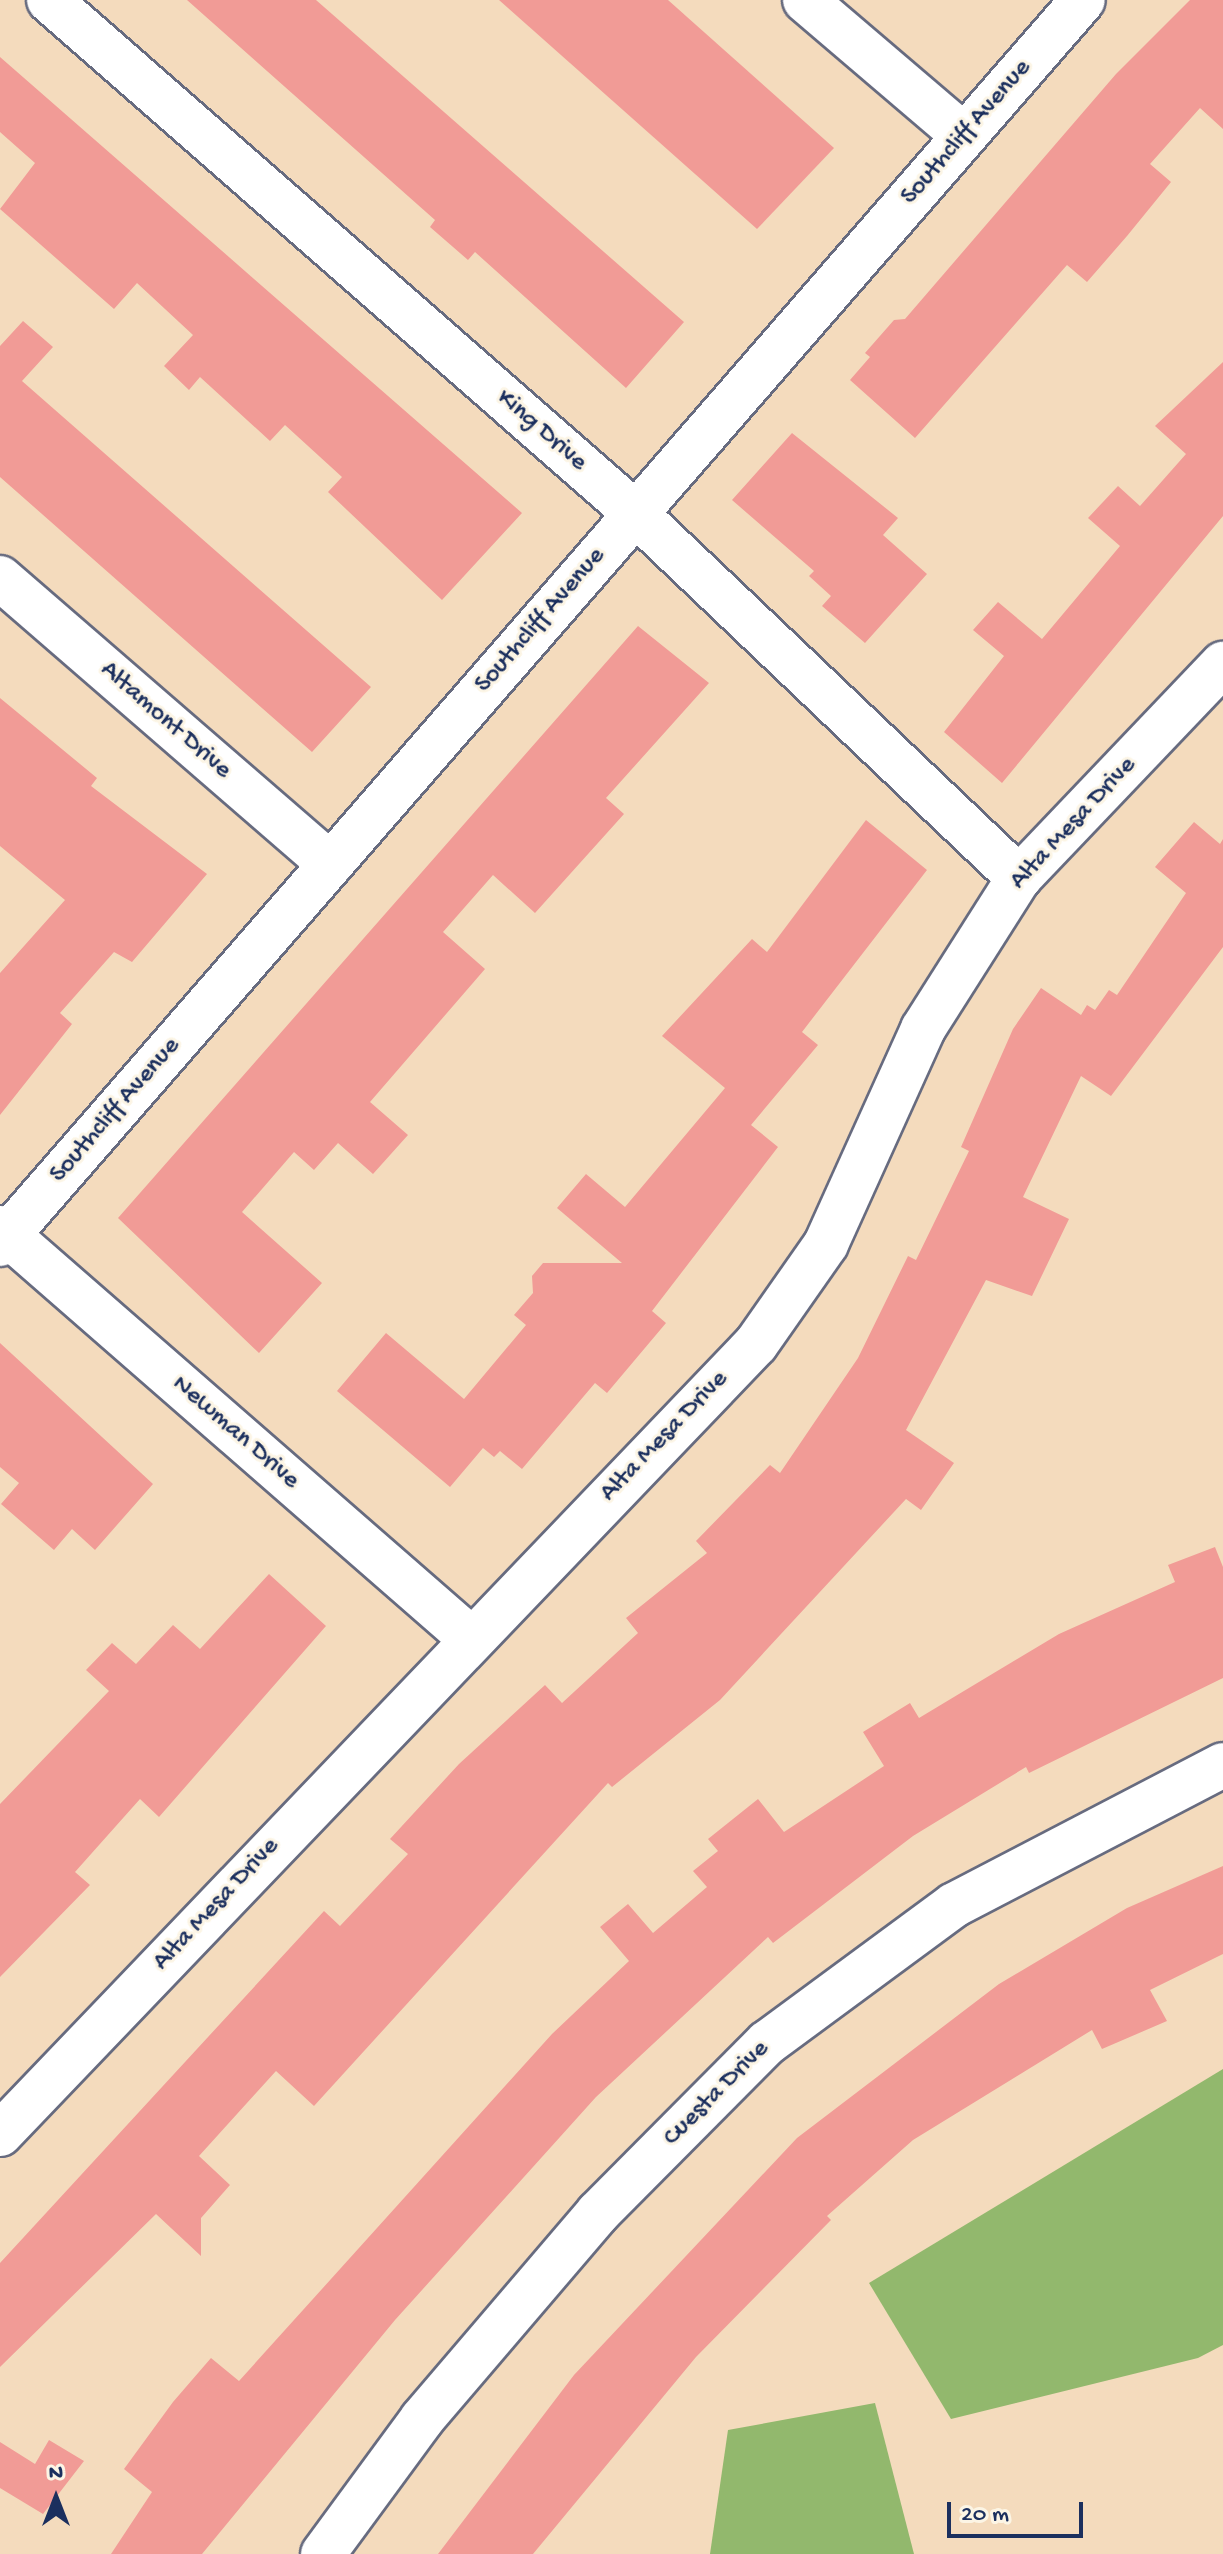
<!DOCTYPE html>
<style>
body{margin:0}
#map{position:relative;width:1223px;height:2554px;overflow:hidden;background:#f4dbbd;font-family:"Gochi Hand",sans-serif}
div>[style]{position:absolute}
.forest>*{inset:0;background:#92b86d}
.building>*{inset:0;background:#f19b96}
.roads{filter:drop-shadow(2px 0 #676b7f) drop-shadow(-2px 0 #676b7f) drop-shadow(0 2px #676b7f) drop-shadow(0 -2px #676b7f)}
.minor>*{height:44px;margin:-22px;padding:0 22px;transform-origin:22px;border-radius:22px;background:#fff}
span{translate:-50% -50%;white-space:nowrap;text-align:center;line-height:1.15;-webkit-text-stroke:6px #fcf5e5;paint-order:stroke}
.street-label{font-size:26px;color:#1b2f5e}
.north{position:absolute;left:16px;top:2458px;width:80px;height:80px;-webkit-text-stroke:6px #fcf5e5;paint-order:stroke;rotate:0deg;font-size:22px;font-weight:700;line-height:32px;text-align:center;color:#1b2f5e}
.north::after{content:'';display:block;margin:auto;width:28px;height:36px;background:#1b2f5e;clip-path:polygon(50% 0,100% 100%,50% 72%,0 100%)}
.scale{position:absolute;left:947px;top:2502px;width:136px;height:36px;box-sizing:border-box;border:4px solid #1b2f5e;border-top:0;padding-left:10px;font-size:24px;line-height:28px;white-space:nowrap;color:#1b2f5e;-webkit-text-stroke:6px #fcf5e5;paint-order:stroke}
</style>
<div id="map">
<div class="forest">
<div style="clip-path:polygon(1223px 2069px,1223px 2345px,1198px 2358px,951px 2419px,869px 2283px)"></div>
<div style="clip-path:polygon(875px 2403px,914px 2554px,710px 2554px,728px 2430px)"></div>
</div>
<div class="building">
<div style="clip-path:polygon(187px 0,316px 0,684px 322px,626px 388px,475px 252px,468px 260px,430px 227px,435px 220px)"></div>
<div style="clip-path:polygon(499px 0,668px 0,834px 148px,757px 229px)"></div>
<div style="clip-path:polygon(1190px 0,1223px 0,1223px 129px,1200px 108px,1150px 164px,1171px 182px,1127px 236px,1087px 282px,1067px 265px,915px 438px,850px 380px,870px 357px,865px 353px,894px 320px,905px 319px,1116px 74px)"></div>
<div style="clip-path:polygon(0 57px,522px 513px,442px 600px,328px 492px,342px 477px,285px 425px,270px 441px,200px 377px,189px 390px,164px 366px,193px 335px,137px 283px,114px 309px,0 209px,35px 163px,0 132px)"></div>
<div style="clip-path:polygon(23px 321px,53px 347px,22px 381px,371px 687px,312px 752px,0 477px,0 346px)"></div>
<div style="clip-path:polygon(1223px 362px,1223px 516px,1002px 783px,944px 732px,1004px 656px,973px 630px,998px 602px,1042px 639px,1120px 546px,1088px 518px,1118px 486px,1140px 506px,1186px 454px,1155px 426px)"></div>
<div style="clip-path:polygon(792px 433px,898px 518px,883px 535px,927px 574px,865px 643px,822px 606px,831px 596px,809px 576px,814px 571px,732px 500px)"></div>
<div style="clip-path:polygon(638px 626px,709px 683px,606px 798px,624px 814px,535px 913px,493px 875px,443px 932px,485px 969px,370px 1102px,408px 1135px,373px 1174px,338px 1143px,314px 1170px,294px 1152px,242px 1212px,322px 1283px,259px 1353px,118px 1218px)"></div>
<div style="clip-path:polygon(0 698px,97px 778px,91px 786px,207px 874px,132px 962px,114px 952px,60px 1013px,72px 1024px,0 1115px,0 973px,65px 900px,0 846px)"></div>
<div style="clip-path:polygon(866px 820px,927px 870px,802px 1032px,818px 1045px,751px 1125px,778px 1147px,652px 1311px,666px 1323px,607px 1393px,595px 1383px,522px 1469px,500px 1451px,494px 1457px,483px 1448px,450px 1487px,337px 1391px,386px 1333px,464px 1399px,526px 1325px,514px 1315px,533px 1293px,532px 1276px,543px 1263px,622px 1263px,557px 1208px,586px 1174px,625px 1207px,725px 1088px,662px 1036px,752px 939px,767px 952px)"></div>
<div style="clip-path:polygon(1194px 822px,1220px 844px,1223px 839px,1223px 947px,1111px 1096px,1081px 1076px,1023px 1197px,1069px 1219px,1032px 1296px,986px 1280px,906px 1430px,954px 1463px,921px 1510px,906px 1499px,720px 1700px,612px 1787px,608px 1783px,314px 2106px,276px 2071px,199px 2156px,230px 2185px,201px 2218px,201px 2256px,156px 2214px,0 2367px,0 2263px,324px 1911px,340px 1926px,408px 1854px,390px 1839px,459px 1764px,545px 1685px,562px 1703px,638px 1633px,626px 1618px,707px 1553px,696px 1541px,770px 1465px,780px 1473px,858px 1358px,908px 1256px,916px 1260px,969px 1151px,961px 1147px,1013px 1029px,1041px 988px,1081px 1015px,1087px 1005px,1095px 1010px,1109px 990px,1117px 995px,1186px 893px,1155px 867px)"></div>
<div style="clip-path:polygon(0 1343px,153px 1484px,95px 1550px,72px 1529px,54px 1550px,1px 1504px,19px 1483px,0 1467px)"></div>
<div style="clip-path:polygon(1215px 1547px,1223px 1567px,1223px 1678px,1029px 1773px,1026px 1767px,913px 1836px,773px 1943px,768px 1937px,596px 2097px,395px 2320px,202px 2554px,111px 2554px,152px 2492px,124px 2469px,173px 2402px,211px 2358px,239px 2381px,552px 2034px,629px 1961px,600px 1927px,628px 1904px,653px 1933px,707px 1887px,693px 1871px,718px 1851px,708px 1839px,758px 1799px,784px 1832px,884px 1766px,863px 1732px,910px 1703px,919px 1718px,1059px 1634px,1175px 1582px,1168px 1565px)"></div>
<div style="clip-path:polygon(269px 1574px,326px 1626px,159px 1817px,140px 1799px,75px 1872px,90px 1885px,0 1977px,0 1804px,109px 1691px,86px 1670px,112px 1643px,136px 1664px,173px 1625px,200px 1649px)"></div>
<div style="clip-path:polygon(1223px 1866px,1223px 1954px,1150px 1990px,1167px 2021px,1102px 2049px,1092px 2030px,913px 2140px,827px 2216px,831px 2220px,696px 2357px,533px 2554px,438px 2554px,574px 2375px,797px 2138px,999px 1984px,1127px 1908px)"></div>
<div style="clip-path:polygon(49px 2440px,84px 2461px,43px 2514px,0 2488px,0 2442px,35px 2464px)"></div>
</div>
<div class="roads">
<div class="minor">
<div style="left:49px;top:0;width:779px;rotate:41.2deg"></div>
<div style="left:635px;top:513px;width:530px;rotate:43.55deg"></div>
<div style="left:805px;top:0;width:209px;rotate:40.5deg"></div>
<div style="left:0;top:578px;width:437px;rotate:40.9deg"></div>
<div style="left:0;top:1228px;width:624px;rotate:41.1deg"></div>
<div style="left:0;top:1244px;width:1649px;rotate:-48.96deg"></div>
<div style="left:0;top:2134px;width:1093px;rotate:-46.26deg"></div>
<div style="left:756px;top:1344px;width:122px;rotate:-55deg"></div>
<div style="left:826px;top:1244px;width:236px;rotate:-65.7deg"></div>
<div style="left:923px;top:1029px;width:179px;rotate:-57.6deg"></div>
<div style="left:1019px;top:878px;width:296px;rotate:-46.4deg"></div>
<div style="left:323px;top:2554px;width:167px;rotate:-53.7deg"></div>
<div style="left:422px;top:2419px;width:271px;rotate:-49.5deg"></div>
<div style="left:598px;top:2213px;width:240px;rotate:-45.2deg"></div>
<div style="left:767px;top:2043px;width:232px;rotate:-36.4deg"></div>
<div style="left:954px;top:1905px;width:303px;rotate:-27.5deg"></div>
</div>
</div>
<div class="street-label">
<span style="left:967px;top:133px;rotate:-49deg">Southcliff Avenue</span>
<span style="left:541px;top:431px;rotate:41deg">King Drive</span>
<span style="left:541px;top:621px;rotate:-49deg">Southcliff Avenue</span>
<span style="left:165px;top:721px;rotate:41deg">Altamont Drive</span>
<span style="left:1074px;top:824px;rotate:-47deg">Alta Mesa Drive</span>
<span style="left:116px;top:1111px;rotate:-49deg">Southcliff Avenue</span>
<span style="left:235px;top:1433px;rotate:41deg">Newman Drive</span>
<span style="left:665px;top:1437px;rotate:-46deg">Alta Mesa Drive</span>
<span style="left:217px;top:1905px;rotate:-47deg">Alta Mesa Drive</span>
<span style="left:717px;top:2094px;rotate:-45deg">Cuesta Drive</span>
</div>
<div class="north">N</div>
<div class="scale">20 m</div>
</div>
